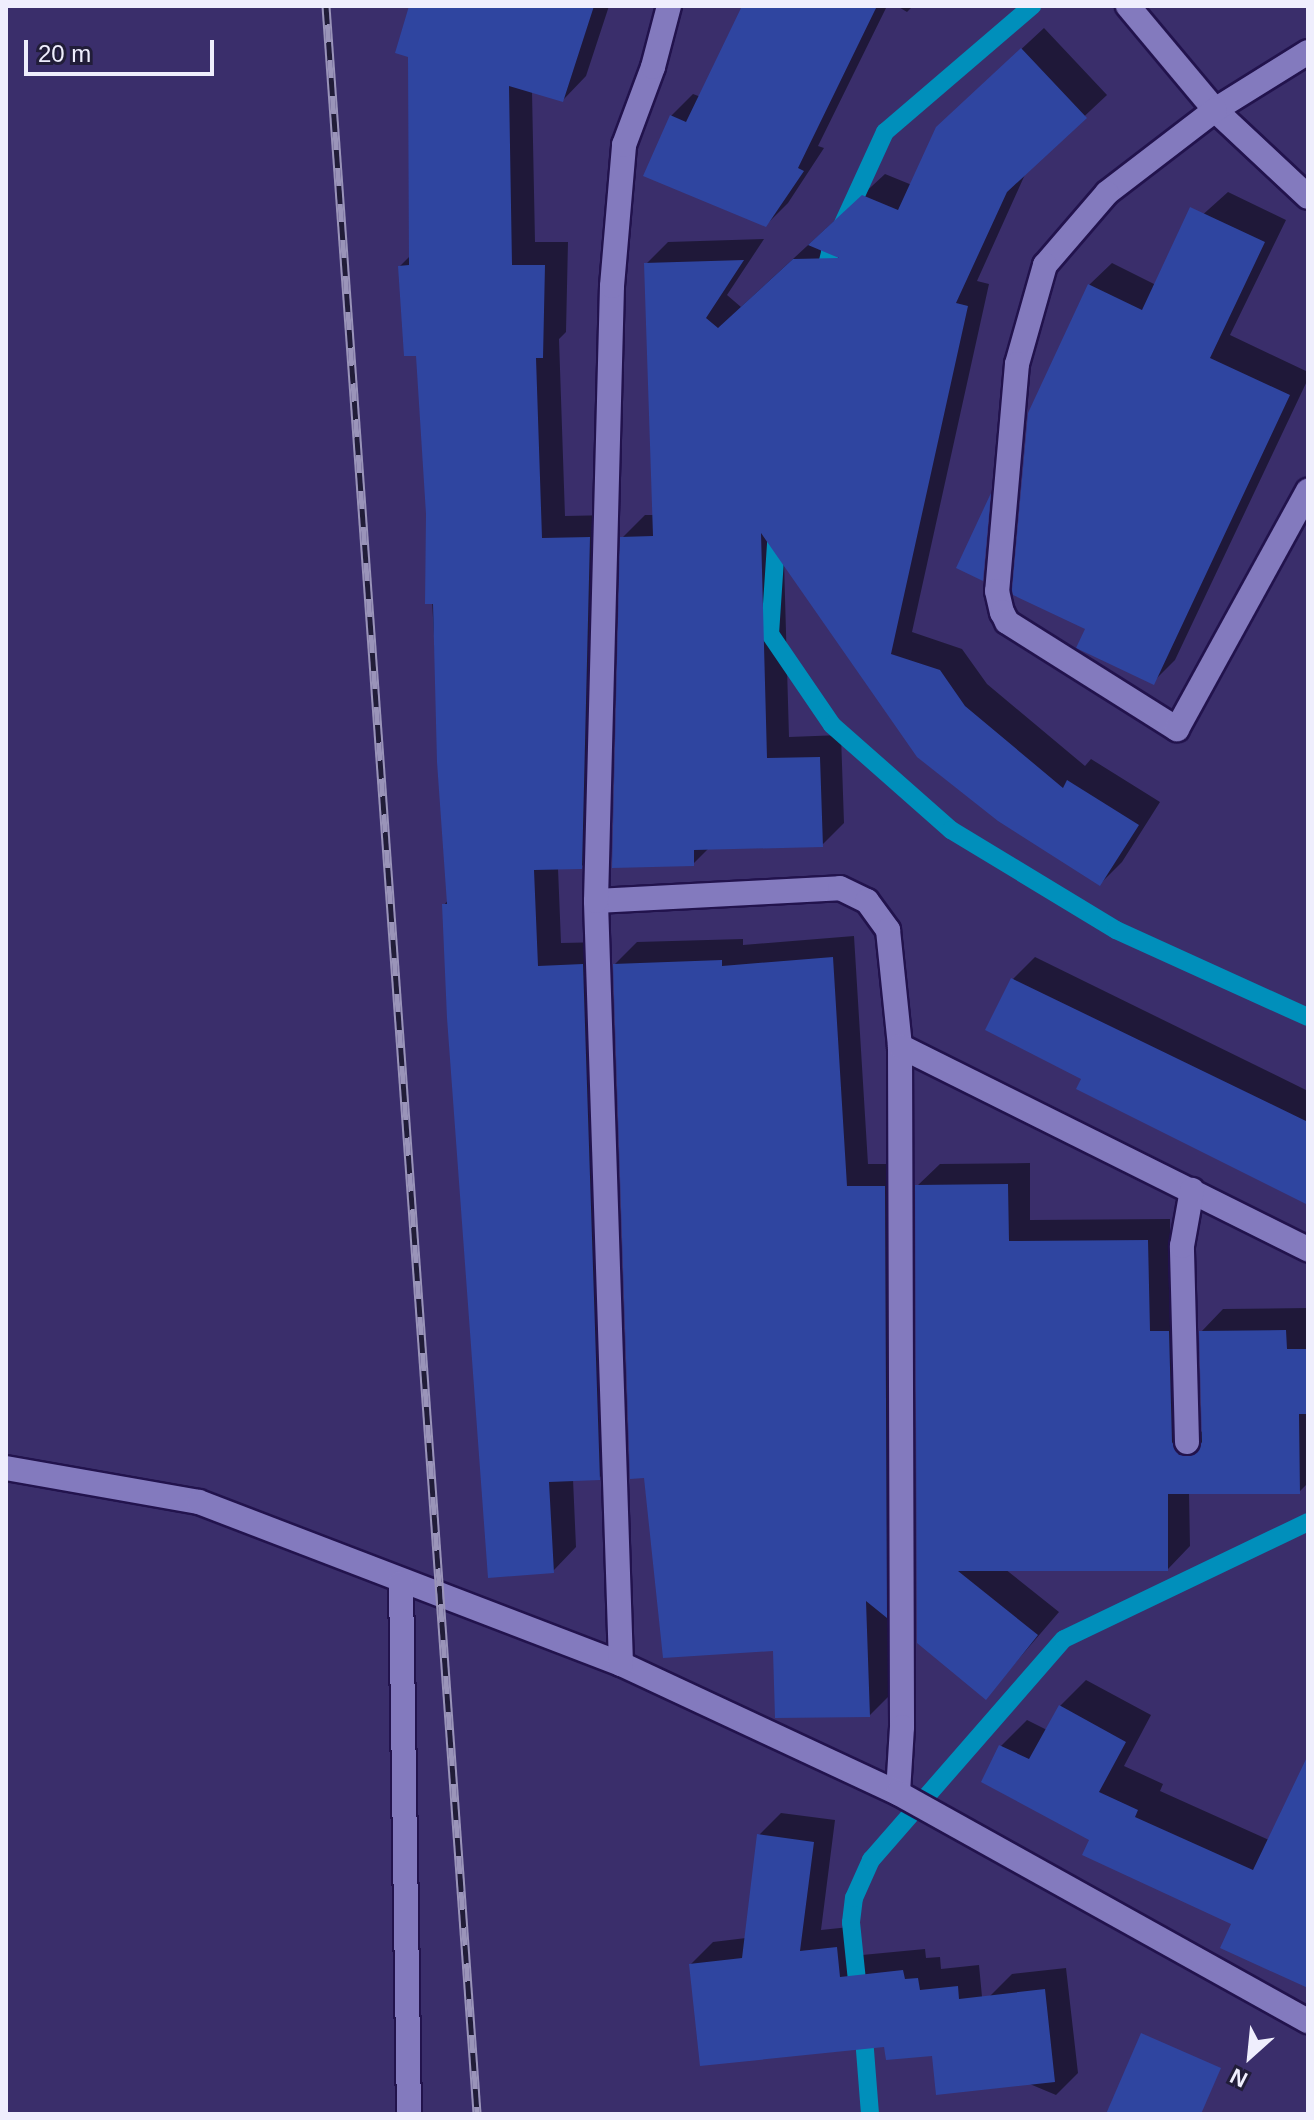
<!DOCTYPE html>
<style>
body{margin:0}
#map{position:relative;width:1314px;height:2120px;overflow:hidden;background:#3a2e6b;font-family:Helvetica,sans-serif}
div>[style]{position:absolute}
.shadow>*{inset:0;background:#0007}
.stream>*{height:18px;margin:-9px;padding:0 9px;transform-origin:9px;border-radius:9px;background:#008fbb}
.building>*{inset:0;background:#2f45a0}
.roads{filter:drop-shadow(2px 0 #22134d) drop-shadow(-2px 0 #22134d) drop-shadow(0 2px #22134d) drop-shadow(0 -2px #22134d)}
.minor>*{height:24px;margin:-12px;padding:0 12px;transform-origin:12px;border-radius:12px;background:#837abe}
.rail>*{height:9px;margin-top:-4.5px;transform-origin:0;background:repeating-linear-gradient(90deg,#211d38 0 18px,#9a94b9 0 36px);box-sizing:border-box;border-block:2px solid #9a94b9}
span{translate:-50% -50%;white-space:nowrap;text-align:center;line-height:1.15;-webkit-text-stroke:6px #211d38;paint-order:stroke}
.frame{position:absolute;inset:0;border:8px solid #efeefd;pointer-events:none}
.north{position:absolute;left:1210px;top:2016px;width:80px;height:80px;-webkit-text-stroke:6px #211d38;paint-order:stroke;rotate:207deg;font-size:22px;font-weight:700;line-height:32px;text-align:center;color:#efeefd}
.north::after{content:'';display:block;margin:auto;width:28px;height:36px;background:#efeefd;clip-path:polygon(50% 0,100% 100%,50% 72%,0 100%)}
.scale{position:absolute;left:24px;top:40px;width:190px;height:36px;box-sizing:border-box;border:4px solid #efeefd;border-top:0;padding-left:10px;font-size:24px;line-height:28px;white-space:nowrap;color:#efeefd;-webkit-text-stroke:6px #211d38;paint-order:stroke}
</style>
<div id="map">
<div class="shadow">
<div style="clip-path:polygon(412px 6px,609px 6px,586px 76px,563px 100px,532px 91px,535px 242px,568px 242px,566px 332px,559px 339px,565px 516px,613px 515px,605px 843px,581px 867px,558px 868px,561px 943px,606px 942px,623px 1454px,599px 1478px,573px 1479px,576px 1547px,553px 1571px,444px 905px,449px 899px,418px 354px,400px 266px,411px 255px)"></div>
<div style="clip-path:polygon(788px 6px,887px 6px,818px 146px,824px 148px,788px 203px,766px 225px,671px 116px,693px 94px,701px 97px)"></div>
<div style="clip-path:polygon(897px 6px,913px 6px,907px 12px)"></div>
<div style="clip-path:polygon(1044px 28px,1107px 95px,1027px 170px,977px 281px,989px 284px,912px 632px,962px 649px,987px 684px,1085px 766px,1091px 759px,1160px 802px,1122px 862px,1100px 884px,784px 562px,789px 737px,841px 735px,844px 823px,822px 845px,710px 847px,693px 864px,622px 538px,645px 515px,654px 515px,646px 264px,668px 242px,764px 239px,727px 295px,741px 307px,885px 174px,912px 185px,961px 105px)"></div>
<div style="clip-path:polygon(1228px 192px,1286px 220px,1230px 335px,1308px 372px,1308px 379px,1175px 660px,1153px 682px,1087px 628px,1089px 285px,1112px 263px,1156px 285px,1199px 218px)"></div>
<div style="clip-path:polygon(854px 936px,868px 1164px,907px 1164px,908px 1594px,888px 1613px,892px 1693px,870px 1715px,775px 1649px,615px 964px,637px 942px,743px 939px,743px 945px)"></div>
<div style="clip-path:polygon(1035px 957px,1308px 1091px,1308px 1203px,1084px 1078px,1013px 979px)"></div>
<div style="clip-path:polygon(1030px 1163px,1030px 1220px,1170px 1219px,1171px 1310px,1191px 1310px,1193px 1420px,1204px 1435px,1201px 1332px,1223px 1309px,1308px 1308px,1308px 1483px,1299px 1492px,1189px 1492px,1190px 1546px,1168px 1569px,1005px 1569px,1059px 1612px,986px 1697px,919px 1642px,917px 1186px,940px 1164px)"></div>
<div style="clip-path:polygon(1086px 1680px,1151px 1715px,1124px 1766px,1163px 1784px,1160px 1791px,1269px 1840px,1308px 1758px,1308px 1986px,1234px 1923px,1092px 1839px,1001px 1746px,1027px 1720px,1047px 1730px,1060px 1706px)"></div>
<div style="clip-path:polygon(781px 1813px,835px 1820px,821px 1930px,859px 1926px,862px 1955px,925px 1949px,926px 1958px,940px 1957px,941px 1969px,979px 1965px,984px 2018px,990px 1996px,1012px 1974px,1066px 1968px,1078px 2073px,1056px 2095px,944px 2048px,691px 1964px,713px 1942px,746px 1938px,759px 1835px)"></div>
</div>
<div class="stream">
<div style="left:823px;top:281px;width:30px;rotate:-76deg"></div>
<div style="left:830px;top:252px;width:132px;rotate:-65.4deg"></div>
<div style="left:885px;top:132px;width:194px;rotate:-40.6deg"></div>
<div style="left:777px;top:529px;width:105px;rotate:93.8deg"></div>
<div style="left:770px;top:634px;width:110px;rotate:55.7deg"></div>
<div style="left:832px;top:725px;width:159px;rotate:41.4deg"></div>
<div style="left:951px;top:830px;width:193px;rotate:31.2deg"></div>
<div style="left:1116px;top:930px;width:211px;rotate:24.4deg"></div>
<div style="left:859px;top:2000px;width:78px;rotate:-95.9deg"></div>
<div style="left:851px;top:1922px;width:24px;rotate:-83deg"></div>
<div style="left:854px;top:1898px;width:42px;rotate:-65.9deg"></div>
<div style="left:871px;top:1860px;width:293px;rotate:-48.9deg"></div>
<div style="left:1064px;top:1639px;width:271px;rotate:-25.6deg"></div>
<div style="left:863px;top:2025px;width:89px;rotate:85.5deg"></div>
</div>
<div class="building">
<div style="clip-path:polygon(409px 6px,594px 6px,563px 102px,509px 86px,512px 265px,545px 265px,543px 358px,536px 358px,542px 538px,590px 537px,582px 869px,534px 870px,538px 966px,583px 964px,600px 1480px,549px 1482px,554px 1573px,488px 1578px,447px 1018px,442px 904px,447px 904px,437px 762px,433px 604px,425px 604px,426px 514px,416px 356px,404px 356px,398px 266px,409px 265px,408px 57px,395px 53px)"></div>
<div style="clip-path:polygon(742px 6px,877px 6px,798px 168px,804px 171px,766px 227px,643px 176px,670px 115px,686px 122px)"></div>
<div style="clip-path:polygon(1021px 48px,1087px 118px,1007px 192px,956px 303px,968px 306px,891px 654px,940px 670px,965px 706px,1063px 788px,1067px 780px,1139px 825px,1100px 886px,998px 821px,917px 757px,761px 533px,767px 758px,820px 757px,823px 847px,694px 850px,694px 866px,612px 868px,620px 537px,653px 536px,644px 263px,744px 260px,706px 318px,718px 328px,793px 259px,839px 258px,808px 245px,862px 195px,898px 210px,936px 127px)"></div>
<div style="clip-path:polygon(1190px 207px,1265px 242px,1210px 358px,1290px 395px,1154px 685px,1076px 648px,1085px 629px,1013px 595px,1012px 590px,1028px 413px,1088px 284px,1142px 310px)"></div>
<div style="clip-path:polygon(991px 493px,983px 581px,956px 568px)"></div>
<div style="clip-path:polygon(833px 957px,847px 1186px,885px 1186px,887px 1618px,866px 1601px,870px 1717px,775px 1718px,773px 1651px,663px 1658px,644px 1478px,630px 1479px,613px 964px,722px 960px,722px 966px)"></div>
<div style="clip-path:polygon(1011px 978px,1308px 1122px,1308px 1205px,1076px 1089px,1081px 1079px,985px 1030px)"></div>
<div style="clip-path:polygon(1008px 1184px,1009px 1241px,1148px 1240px,1150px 1331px,1169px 1331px,1172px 1442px,1179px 1455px,1194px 1455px,1202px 1442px,1199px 1331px,1286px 1330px,1287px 1349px,1308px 1349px,1308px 1414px,1299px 1414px,1300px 1494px,1168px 1494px,1168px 1571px,958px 1571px,1038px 1635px,986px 1700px,917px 1643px,915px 1185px)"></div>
<div style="clip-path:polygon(1059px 1705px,1126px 1742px,1099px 1792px,1138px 1810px,1135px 1817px,1253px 1870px,1308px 1755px,1308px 1988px,1220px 1948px,1231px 1924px,1082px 1855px,1089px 1840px,981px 1782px,999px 1745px,1029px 1759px)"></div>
<div style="clip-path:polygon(757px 1834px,814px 1842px,800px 1951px,837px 1947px,840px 1977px,903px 1970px,905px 1979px,918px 1978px,920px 1990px,958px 1986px,959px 1999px,1045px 1989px,1055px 2082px,936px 2095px,932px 2056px,886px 2060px,884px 2047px,700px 2066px,689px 1964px,742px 1958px)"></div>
<div style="clip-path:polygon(1141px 2033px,1221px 2068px,1201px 2114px,1106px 2114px)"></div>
</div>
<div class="roads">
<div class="minor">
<div style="left:1128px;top:6px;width:136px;rotate:50.1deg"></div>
<div style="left:1215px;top:110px;width:127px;rotate:43.1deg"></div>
<div style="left:1308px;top:52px;width:110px;rotate:148.1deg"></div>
<div style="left:1215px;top:110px;width:136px;rotate:142.5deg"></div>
<div style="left:1107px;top:193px;width:95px;rotate:130.7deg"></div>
<div style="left:1045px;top:265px;width:103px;rotate:105.8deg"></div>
<div style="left:1017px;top:364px;width:228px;rotate:95deg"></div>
<div style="left:997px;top:591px;width:22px;rotate:77deg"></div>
<div style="left:1002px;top:612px;width:11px;rotate:63deg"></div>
<div style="left:1007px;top:622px;width:201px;rotate:32.2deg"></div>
<div style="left:1177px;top:729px;width:272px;rotate:-61.2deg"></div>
<div style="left:596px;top:901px;width:244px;rotate:-3deg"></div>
<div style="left:840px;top:888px;width:30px;rotate:26deg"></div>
<div style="left:867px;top:901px;width:36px;rotate:54deg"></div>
<div style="left:888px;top:930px;width:117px;rotate:84.1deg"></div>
<div style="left:900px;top:1046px;width:681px;rotate:89.83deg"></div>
<div style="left:902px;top:1727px;width:66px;rotate:93.5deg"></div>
<div style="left:900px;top:1046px;width:456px;rotate:26.5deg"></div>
<div style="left:1187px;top:1442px;width:196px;rotate:-91.5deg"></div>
<div style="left:1182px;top:1246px;width:57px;rotate:-79.9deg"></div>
<div style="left:6px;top:1468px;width:196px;rotate:10deg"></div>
<div style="left:199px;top:1502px;width:452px;rotate:21deg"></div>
<div style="left:621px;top:1664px;width:306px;rotate:25deg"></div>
<div style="left:898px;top:1793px;width:469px;rotate:29.1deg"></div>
<div style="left:401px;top:1583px;width:531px;rotate:89.14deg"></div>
<div style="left:621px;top:1664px;width:763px;rotate:-91.88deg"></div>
<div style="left:596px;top:901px;width:615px;rotate:-88.51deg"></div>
<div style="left:612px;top:286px;width:142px;rotate:-85.1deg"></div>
<div style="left:624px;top:145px;width:83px;rotate:-69.6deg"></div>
<div style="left:653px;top:67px;width:63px;rotate:-75.3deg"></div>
</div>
</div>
<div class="rail">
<div style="left:326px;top:6px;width:2113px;rotate:85.9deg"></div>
</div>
<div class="frame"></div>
<div class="north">N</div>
<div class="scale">20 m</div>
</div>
